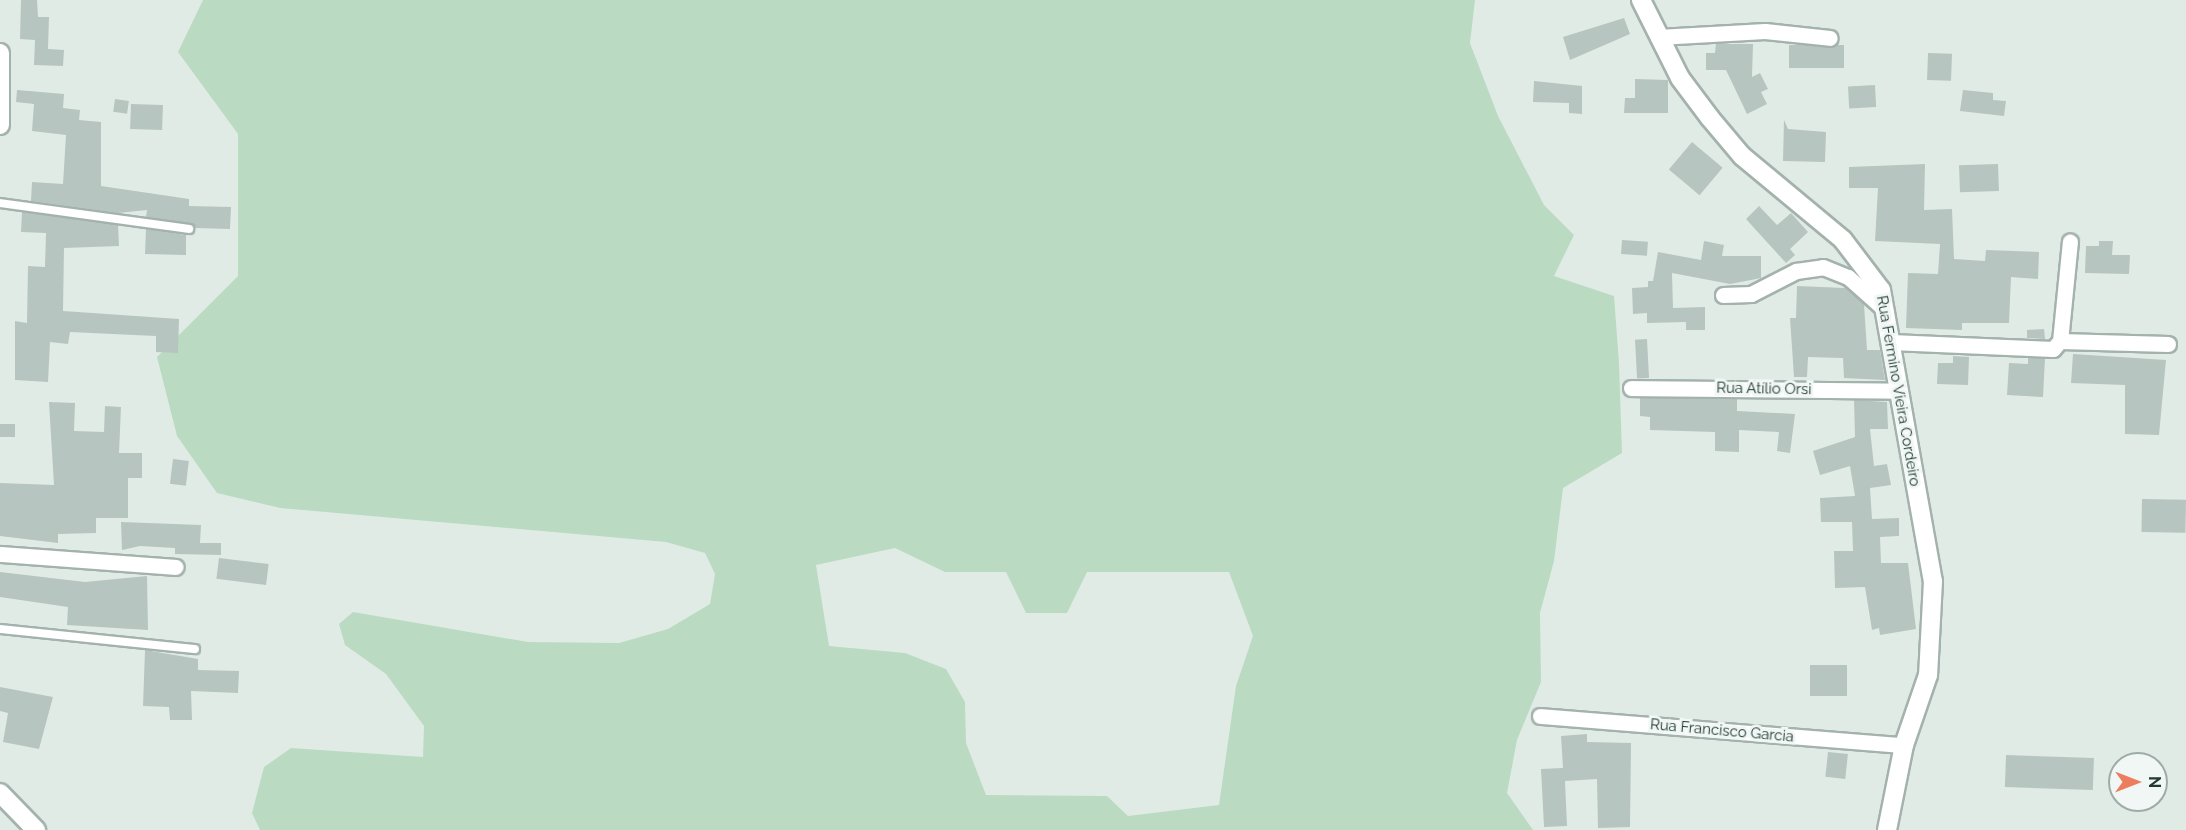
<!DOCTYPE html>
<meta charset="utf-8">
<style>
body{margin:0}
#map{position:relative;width:2186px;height:830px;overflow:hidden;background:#e1ebe6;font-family:Raleway,sans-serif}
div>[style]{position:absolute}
.green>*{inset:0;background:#badbc2}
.building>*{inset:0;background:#b6c5bf;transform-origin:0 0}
.roads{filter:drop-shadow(2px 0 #a4b2ad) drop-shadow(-2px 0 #a4b2ad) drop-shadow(0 2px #a4b2ad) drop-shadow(0 -2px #a4b2ad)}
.lane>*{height:8px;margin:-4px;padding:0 4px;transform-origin:4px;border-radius:4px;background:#fff}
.street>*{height:15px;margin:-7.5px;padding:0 7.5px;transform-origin:7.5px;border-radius:7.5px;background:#fff}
.secondary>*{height:18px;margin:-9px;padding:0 9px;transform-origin:9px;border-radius:9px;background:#fff}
span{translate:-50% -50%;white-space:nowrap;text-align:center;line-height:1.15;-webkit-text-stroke:6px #f1f7f4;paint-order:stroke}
.street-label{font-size:15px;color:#223a33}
.north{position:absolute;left:2108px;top:752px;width:60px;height:60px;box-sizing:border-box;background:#f1f7f4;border:2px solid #9eaba7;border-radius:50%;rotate:90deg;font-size:16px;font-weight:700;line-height:24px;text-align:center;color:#223a33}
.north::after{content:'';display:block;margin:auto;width:21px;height:27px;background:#ec7d5e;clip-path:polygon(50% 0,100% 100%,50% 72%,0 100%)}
</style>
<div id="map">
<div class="green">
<div style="clip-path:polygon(evenodd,203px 0,1475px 0,1470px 43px,1498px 116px,1544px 205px,1574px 235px,1554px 276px,1614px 296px,1619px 363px,1622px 453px,1563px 488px,1554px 561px,1540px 613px,1541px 682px,1517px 740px,1507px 793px,1533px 830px,260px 830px,252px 813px,264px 767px,291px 748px,423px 757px,424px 726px,386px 674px,345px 645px,339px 624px,353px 612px,528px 642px,619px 643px,668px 629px,710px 604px,715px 574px,705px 553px,666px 542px,280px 508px,217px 493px,177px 436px,157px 357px,238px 276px,238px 134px,178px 52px,203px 0,895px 548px,945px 572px,1006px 572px,1026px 613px,1067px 613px,1087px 572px,1229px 572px,1253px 636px,1236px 686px,1219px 805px,1128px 816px,1107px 796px,986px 795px,966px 743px,965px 702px,946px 669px,905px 653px,829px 646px,816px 565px,895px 548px)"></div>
</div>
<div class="building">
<div style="clip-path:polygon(21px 0,37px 0,38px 17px,49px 17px,48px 49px,64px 50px,63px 66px,34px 65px,35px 40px,20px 39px)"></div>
<div style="clip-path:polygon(1624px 18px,1630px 34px,1570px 60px,1563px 37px)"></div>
<div style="clip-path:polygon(1716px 44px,1753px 44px,1752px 77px,1760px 73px,1768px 89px,1761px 92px,1767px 104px,1747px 114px,1726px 70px,1706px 70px,1706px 53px,1715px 53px)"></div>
<div style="left:1789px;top:45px;width:55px;height:23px"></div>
<div style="left:1928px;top:53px;width:24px;height:27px;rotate:2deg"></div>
<div style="clip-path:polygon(1635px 79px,1668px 80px,1668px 113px,1624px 113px,1625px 98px,1635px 98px)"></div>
<div style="clip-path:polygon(1534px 81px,1582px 86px,1582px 114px,1569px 113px,1569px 103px,1533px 102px)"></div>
<div style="left:1875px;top:85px;width:22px;height:27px;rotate:87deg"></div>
<div style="clip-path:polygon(17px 90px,64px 94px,63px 108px,80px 110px,79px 120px,101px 122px,101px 186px,189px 199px,189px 206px,231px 207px,230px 229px,195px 228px,146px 217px,147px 210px,118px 213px,31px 201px,32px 182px,63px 184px,66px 135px,32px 131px,34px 104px,16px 102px)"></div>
<div style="clip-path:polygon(1963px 90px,1993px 93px,1993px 100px,2006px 101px,2004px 116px,1960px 111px)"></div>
<div style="left:115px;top:99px;width:14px;height:13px;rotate:8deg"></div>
<div style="left:131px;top:104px;width:32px;height:25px;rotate:2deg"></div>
<div style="clip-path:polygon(1784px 120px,1788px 129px,1826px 132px,1825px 162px,1783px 161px)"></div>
<div style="left:1692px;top:142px;width:40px;height:36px;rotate:40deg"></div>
<div style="clip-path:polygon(1925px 164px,1924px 210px,1952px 209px,1954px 259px,1985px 261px,1986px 250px,2039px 252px,2038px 279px,2011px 277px,2009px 323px,1962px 323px,1962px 330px,1906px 328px,1908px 273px,1938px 274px,1940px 244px,1875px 241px,1878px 188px,1849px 188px,1849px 167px)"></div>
<div style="left:1998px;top:164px;width:27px;height:39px;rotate:88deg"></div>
<div style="clip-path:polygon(1759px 206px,1777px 225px,1791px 213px,1808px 232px,1790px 249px,1795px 255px,1786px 263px,1746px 219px)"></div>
<div style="clip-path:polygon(22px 212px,118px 225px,119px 246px,64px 248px,63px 311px,179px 319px,178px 353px,156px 352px,156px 336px,70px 332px,68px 344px,50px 342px,48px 382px,15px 380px,15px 321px,27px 323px,28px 266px,45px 267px,46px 233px,21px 232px)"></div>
<div style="clip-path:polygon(146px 229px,186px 235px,186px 255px,145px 254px)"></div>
<div style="left:1622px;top:240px;width:26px;height:14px;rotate:4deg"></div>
<div style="clip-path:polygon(1704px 241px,1724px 245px,1722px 256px,1761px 256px,1761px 278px,1730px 284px,1672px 273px,1673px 308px,1705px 307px,1705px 330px,1686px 330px,1686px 322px,1647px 323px,1647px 313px,1633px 314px,1632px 288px,1648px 287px,1648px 281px,1653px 281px,1658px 252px,1701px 260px)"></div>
<div style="clip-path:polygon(2099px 241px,2113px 241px,2112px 255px,2130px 255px,2129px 274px,2085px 273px,2086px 246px,2099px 246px)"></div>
<div style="clip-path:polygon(1797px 286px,1845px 288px,1864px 304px,1867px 350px,1880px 350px,1885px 380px,1844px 378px,1843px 358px,1808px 357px,1807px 377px,1794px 377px,1790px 318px,1796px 318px)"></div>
<div style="clip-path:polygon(2044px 329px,2045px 339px,2027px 338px,2027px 330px)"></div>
<div style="left:1647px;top:339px;width:39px;height:12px;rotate:87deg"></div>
<div style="clip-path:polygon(2073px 354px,2166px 360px,2159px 435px,2125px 434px,2125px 385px,2071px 383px)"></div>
<div style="clip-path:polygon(1953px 356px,1969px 357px,1968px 385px,1937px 384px,1938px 363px,1953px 363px)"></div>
<div style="clip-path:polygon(2028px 358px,2045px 358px,2043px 397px,2007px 395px,2009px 363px,2028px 364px)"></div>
<div style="clip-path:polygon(1640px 398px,1737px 399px,1737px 411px,1795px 414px,1790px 453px,1777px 451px,1779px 432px,1739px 430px,1739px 452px,1715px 451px,1715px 432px,1650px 430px,1650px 417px,1640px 416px)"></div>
<div style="clip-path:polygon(1854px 400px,1887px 402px,1888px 429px,1870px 429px,1874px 466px,1887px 464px,1891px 485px,1870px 488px,1872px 519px,1899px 518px,1899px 536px,1880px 537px,1881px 563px,1908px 563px,1916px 629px,1880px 635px,1879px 628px,1872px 630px,1865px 587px,1835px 588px,1834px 551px,1853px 551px,1852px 522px,1821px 522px,1820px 498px,1855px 496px,1850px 466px,1820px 475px,1813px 451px,1855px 437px)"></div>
<div style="clip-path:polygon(49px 402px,75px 403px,74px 431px,104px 432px,105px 406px,121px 407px,119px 453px,142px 453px,142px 478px,128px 478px,128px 518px,96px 518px,96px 533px,58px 534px,58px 543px,0 536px,0 483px,54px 485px)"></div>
<div style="left:0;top:424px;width:15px;height:13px"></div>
<div style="left:173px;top:459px;width:16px;height:25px;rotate:7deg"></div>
<div style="left:2142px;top:499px;width:44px;height:33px;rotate:1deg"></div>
<div style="clip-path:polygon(121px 522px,201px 525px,200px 543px,221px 543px,221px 555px,175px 554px,175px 548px,140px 546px,122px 550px)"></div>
<div style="left:219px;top:558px;width:50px;height:21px;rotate:7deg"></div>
<div style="clip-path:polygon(0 572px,85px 582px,147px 576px,148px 630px,67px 625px,68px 607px,0 597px)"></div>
<div style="clip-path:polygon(145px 650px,198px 659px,198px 670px,239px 671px,238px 693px,191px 691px,192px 720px,170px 720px,169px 707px,143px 706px)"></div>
<div style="left:1847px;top:665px;width:31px;height:37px;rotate:90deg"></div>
<div style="clip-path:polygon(0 687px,53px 697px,39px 749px,3px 742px,8px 713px,0 711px)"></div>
<div style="clip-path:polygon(1587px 734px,1587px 742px,1631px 743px,1630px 827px,1598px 828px,1597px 779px,1565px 781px,1567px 826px,1544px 827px,1541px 769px,1563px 768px,1561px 736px)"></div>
<div style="left:1828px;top:752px;width:20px;height:25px;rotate:6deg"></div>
<div style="left:2006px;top:755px;width:88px;height:32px;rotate:2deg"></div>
</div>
<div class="roads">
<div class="lane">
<div style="left:0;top:203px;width:191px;rotate:7.8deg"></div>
<div style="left:0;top:629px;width:196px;rotate:5.9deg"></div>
</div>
<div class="street">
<div style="left:1658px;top:37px;width:107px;rotate:-3.2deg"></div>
<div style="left:1765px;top:31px;width:65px;rotate:6.1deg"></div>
<div style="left:1723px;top:295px;width:28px;rotate:-2deg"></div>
<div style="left:1751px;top:294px;width:51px;rotate:-27.1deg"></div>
<div style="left:1796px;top:271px;width:27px;rotate:-8deg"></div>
<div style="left:1823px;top:267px;width:27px;rotate:22deg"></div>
<div style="left:1848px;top:277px;width:50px;rotate:41.7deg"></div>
<div style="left:2060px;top:341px;width:108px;rotate:1.6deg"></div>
<div style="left:1891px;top:342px;width:162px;rotate:2.5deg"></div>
<div style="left:2053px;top:349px;width:11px;rotate:-49deg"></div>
<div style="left:2060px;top:341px;width:100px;rotate:-84.3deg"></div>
<div style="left:1631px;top:388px;width:267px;rotate:0.6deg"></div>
<div style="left:0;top:554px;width:176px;rotate:4.2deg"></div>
<div style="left:1540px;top:716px;width:365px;rotate:4.6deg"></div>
</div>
<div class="secondary">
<div style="left:1641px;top:0;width:87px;rotate:63.4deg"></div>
<div style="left:1680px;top:78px;width:50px;rotate:53.1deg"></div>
<div style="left:1710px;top:118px;width:50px;rotate:49.9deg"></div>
<div style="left:1742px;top:156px;width:131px;rotate:39.7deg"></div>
<div style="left:1843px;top:240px;width:63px;rotate:52.8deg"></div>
<div style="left:1881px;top:290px;width:296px;rotate:79.9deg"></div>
<div style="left:1933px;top:581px;width:94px;rotate:93deg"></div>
<div style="left:1928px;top:675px;width:74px;rotate:108.9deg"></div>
<div style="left:1904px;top:745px;width:87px;rotate:101.3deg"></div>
<div style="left:0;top:53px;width:72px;rotate:90deg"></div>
<div style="left:0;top:793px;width:52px;rotate:45.8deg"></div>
</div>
</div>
<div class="street-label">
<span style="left:1764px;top:389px;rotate:1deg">Rua Atílio Orsi</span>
<span style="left:1898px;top:391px;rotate:80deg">Rua Fermino Vieira Cordeiro</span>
<span style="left:1722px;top:731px;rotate:5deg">Rua Francisco Garcia</span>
</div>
<div class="north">N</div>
</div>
